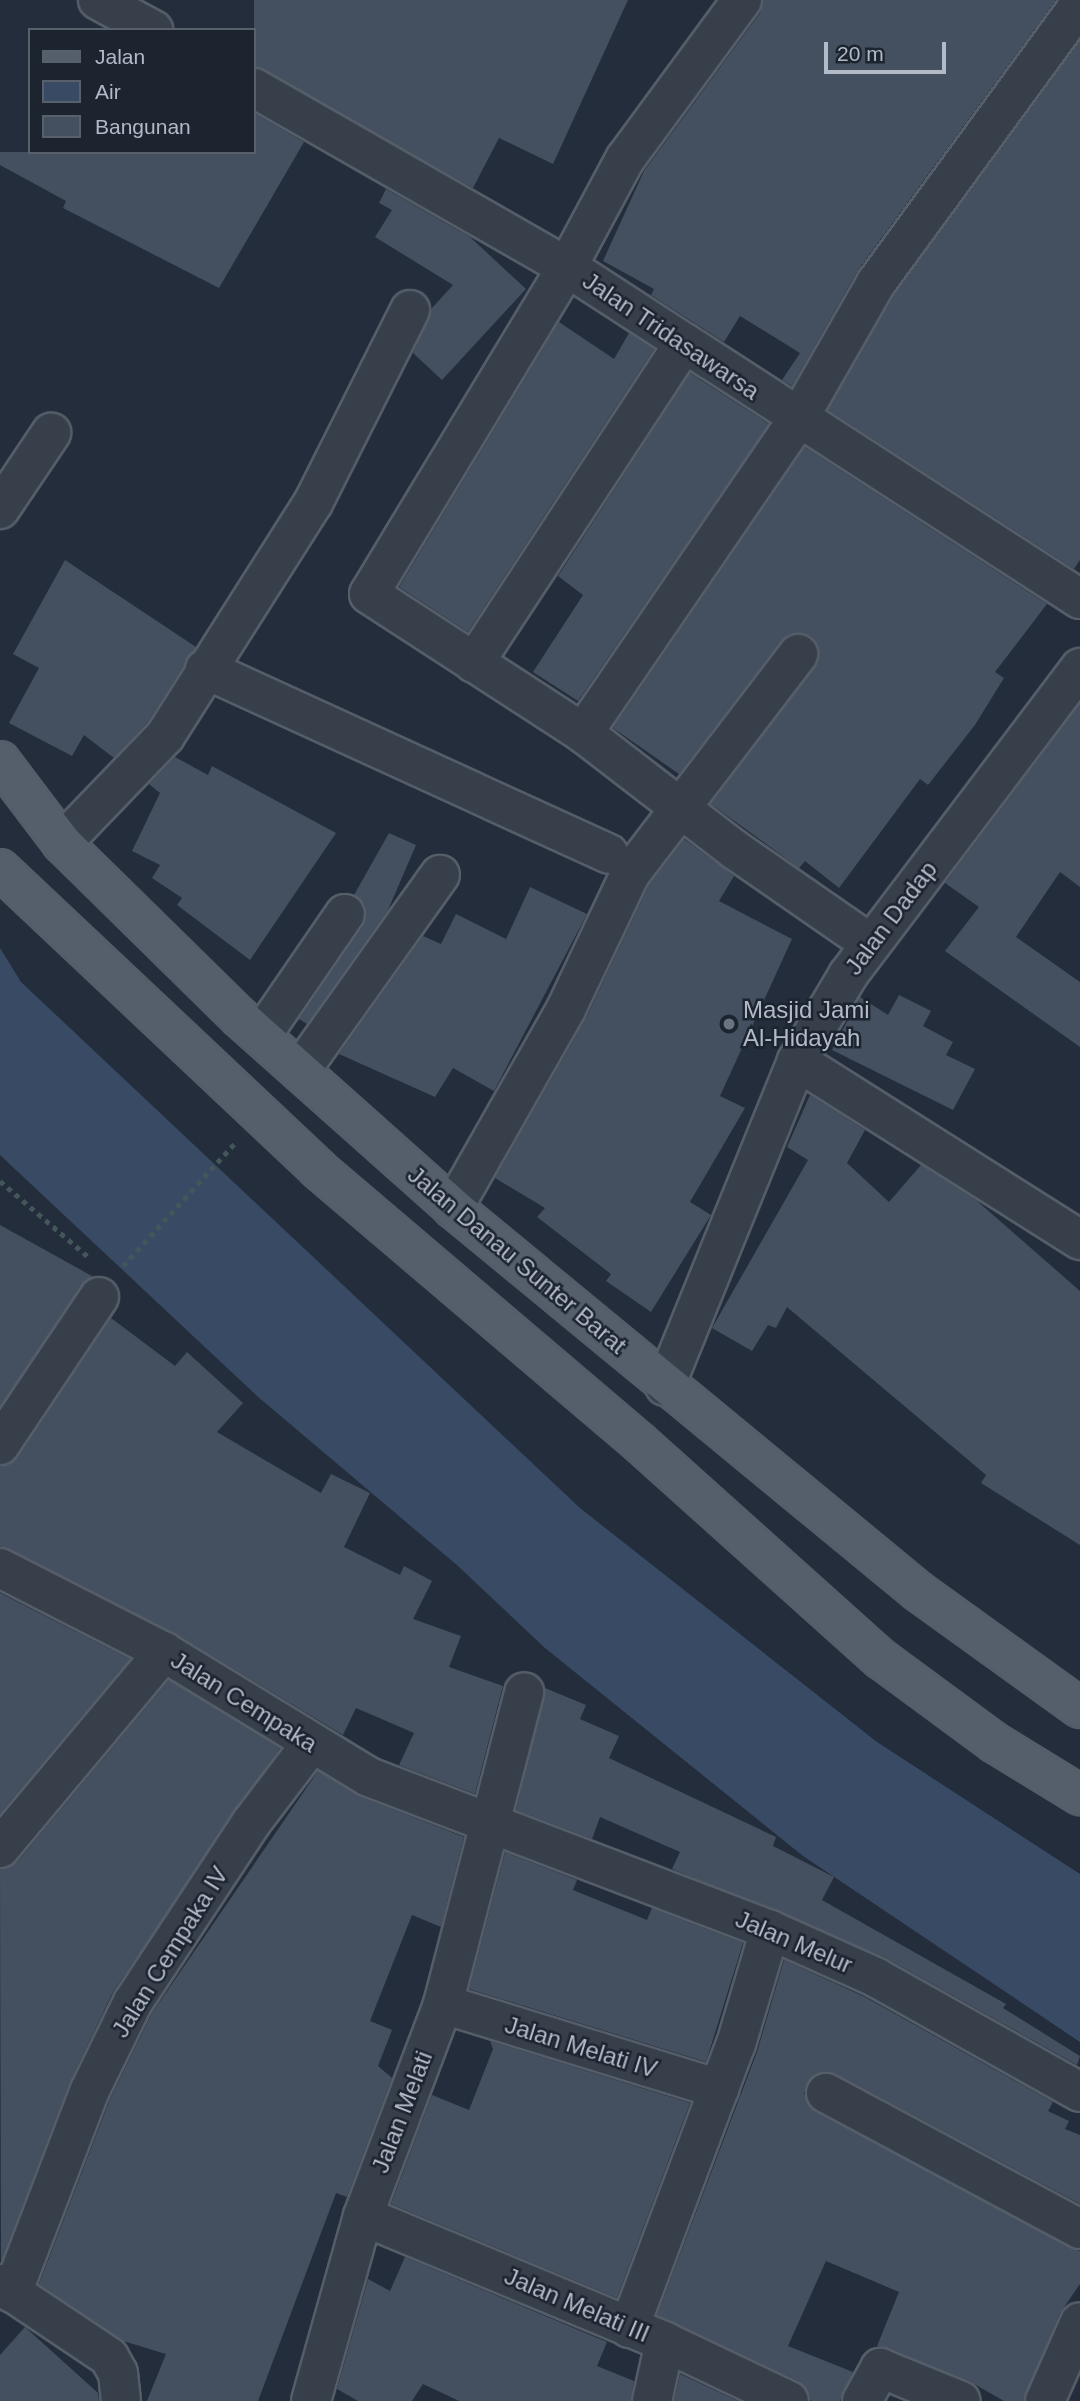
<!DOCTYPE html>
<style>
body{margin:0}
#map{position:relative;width:1080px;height:2401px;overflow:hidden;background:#232d3b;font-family:Helvetica,sans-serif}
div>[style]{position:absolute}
.water>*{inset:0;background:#394a64}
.building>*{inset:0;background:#445060}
.path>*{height:4.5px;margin-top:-2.25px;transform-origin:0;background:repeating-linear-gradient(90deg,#435659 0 5px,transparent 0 10px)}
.roads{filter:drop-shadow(2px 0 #555d69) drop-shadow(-2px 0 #555d69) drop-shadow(0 2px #555d69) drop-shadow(0 -2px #555d69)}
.minor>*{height:38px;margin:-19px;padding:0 19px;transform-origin:19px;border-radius:19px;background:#373f4b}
.major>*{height:38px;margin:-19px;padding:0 19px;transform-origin:19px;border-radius:19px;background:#555e6b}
.dots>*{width:19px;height:19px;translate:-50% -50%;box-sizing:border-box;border:4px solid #1c2430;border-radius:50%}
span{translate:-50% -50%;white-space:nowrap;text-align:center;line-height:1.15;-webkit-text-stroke:5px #1c2430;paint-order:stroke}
.street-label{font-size:24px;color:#b3bac7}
.poi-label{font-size:24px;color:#b3bac7}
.left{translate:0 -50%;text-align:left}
.legend{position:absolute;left:28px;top:28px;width:228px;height:126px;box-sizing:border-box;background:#1c2430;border:2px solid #58606c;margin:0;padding:9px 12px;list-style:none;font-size:21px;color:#b3bac7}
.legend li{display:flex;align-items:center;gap:14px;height:35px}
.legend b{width:35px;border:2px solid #58606c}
.scale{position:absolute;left:824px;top:42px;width:122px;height:32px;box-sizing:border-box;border:4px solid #b3bac7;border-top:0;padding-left:9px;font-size:21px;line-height:24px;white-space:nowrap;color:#b3bac7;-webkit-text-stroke:5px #1c2430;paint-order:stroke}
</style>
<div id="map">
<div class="water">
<div style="clip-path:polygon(0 948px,21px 982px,580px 1508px,877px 1742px,1080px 1874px,1080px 2042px,803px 1856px,545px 1648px,458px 1566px,257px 1396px,0 1155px)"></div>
</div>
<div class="building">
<div style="clip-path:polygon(254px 0,628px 0,553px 164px,499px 138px,473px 188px,254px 66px)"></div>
<div style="clip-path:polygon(763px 0,1056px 0,858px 270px,792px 386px,782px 380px,800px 353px,740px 316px,724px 342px,651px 295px,654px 289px,603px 261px,644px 171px,760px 13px)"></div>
<div style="clip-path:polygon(1080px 41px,1080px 560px,1074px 569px,828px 410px,894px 295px)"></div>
<div style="clip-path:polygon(254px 113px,304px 142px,219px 288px,63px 208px,66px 201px,0 165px,0 152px,254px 152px)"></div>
<div style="clip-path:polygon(386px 189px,470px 237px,526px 289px,442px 380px,413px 353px,432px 308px,453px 285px,375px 237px,392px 210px,379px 203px)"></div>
<div style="clip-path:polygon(559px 322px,614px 359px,629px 333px,654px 349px,468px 632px,399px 587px)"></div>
<div style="clip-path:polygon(690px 373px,769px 424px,578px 701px,533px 672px,583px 595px,558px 576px)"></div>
<div style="clip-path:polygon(805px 447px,1047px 604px,995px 672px,1004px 678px,975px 725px,928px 785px,920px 779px,839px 888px,805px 861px,799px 868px,711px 804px,815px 667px,818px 646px,811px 636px,790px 634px,781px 641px,679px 774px,613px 728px)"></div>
<div style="clip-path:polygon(65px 560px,196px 647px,148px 722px,114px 758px,84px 735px,72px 756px,9px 723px,39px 668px,13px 654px)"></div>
<div style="clip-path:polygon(1080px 704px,1080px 887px,1060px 872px,1016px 937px,1080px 982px,1080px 1047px,945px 951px,979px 907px,945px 883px)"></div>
<div style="clip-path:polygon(175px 757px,208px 775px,212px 766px,336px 833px,250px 960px,177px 905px,182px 898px,152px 878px,160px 865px,132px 851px,160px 793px,149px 784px)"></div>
<div style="clip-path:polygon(389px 833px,416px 845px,388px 910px,307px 1024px,299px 1019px,363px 926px,365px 905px,354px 895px)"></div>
<div style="clip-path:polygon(684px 839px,734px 876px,719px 901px,792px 939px,720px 1096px,745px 1108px,690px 1202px,711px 1215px,651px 1312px,606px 1281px,611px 1274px,537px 1217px,545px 1208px,495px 1178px,586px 1018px,649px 885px)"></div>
<div style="clip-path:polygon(530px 887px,587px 914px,494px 1091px,453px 1068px,435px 1097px,339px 1054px,423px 936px,441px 944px,456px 914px,506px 939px)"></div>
<div style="clip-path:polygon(899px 995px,931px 1011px,923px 1026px,953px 1042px,946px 1055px,975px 1069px,953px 1110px,832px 1050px,860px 997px,888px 1015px)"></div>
<div style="clip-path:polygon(810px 1095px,865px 1130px,847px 1163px,889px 1202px,921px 1165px,976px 1200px,1080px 1291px,1080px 1545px,981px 1483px,986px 1475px,787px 1307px,776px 1328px,768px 1325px,752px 1351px,712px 1328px,808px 1160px,787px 1147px)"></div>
<div style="clip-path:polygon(0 1225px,92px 1276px,0 1406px)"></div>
<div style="clip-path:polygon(111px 1318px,175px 1366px,187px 1352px,243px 1403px,217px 1432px,321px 1493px,331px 1474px,370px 1493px,344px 1547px,400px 1575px,404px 1566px,432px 1581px,413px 1619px,461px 1636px,449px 1667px,503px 1686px,475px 1794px,399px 1765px,414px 1733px,356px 1708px,343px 1735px,174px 1633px,0 1546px,0 1467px,18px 1457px)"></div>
<div style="clip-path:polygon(0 1593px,130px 1659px,0 1814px)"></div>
<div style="clip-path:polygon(169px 1680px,280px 1748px,113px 1992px,70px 2082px,1px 2262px,0 1869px,17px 1862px)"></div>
<div style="clip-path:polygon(545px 1688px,586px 1705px,580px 1719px,619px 1736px,609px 1758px,776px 1837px,773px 1846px,834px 1877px,822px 1900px,1006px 2004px,1003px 2008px,1080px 2056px,1077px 2065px,884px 1957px,672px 1869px,680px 1852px,600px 1817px,592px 1839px,516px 1810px)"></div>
<div style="clip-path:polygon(318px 1771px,361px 1797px,464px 1837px,441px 1927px,412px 1915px,370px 2021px,392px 2030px,378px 2066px,392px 2078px,347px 2197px,336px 2193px,258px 2401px,147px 2401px,166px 2354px,123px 2341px,39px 2284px,110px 2099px,152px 2013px)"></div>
<div style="clip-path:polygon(505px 1852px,577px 1880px,573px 1890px,647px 1920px,652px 1908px,743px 1943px,706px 2062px,469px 1989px)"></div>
<div style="clip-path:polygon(784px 1960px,865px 1997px,1053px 2102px,1048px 2111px,1069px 2121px,1065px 2129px,1080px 2135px,1080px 2204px,836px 2074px,815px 2074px,804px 2093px,816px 2112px,1080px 2251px,1080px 2284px,1060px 2313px,1024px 2401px,1004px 2401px,969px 2381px,877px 2346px,899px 2292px,826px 2261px,788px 2346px,853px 2372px,840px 2401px,811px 2401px,798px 2381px,657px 2315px,757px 2052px)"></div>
<div style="clip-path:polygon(490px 2041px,690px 2103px,617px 2298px,391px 2204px,432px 2095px,469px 2110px,493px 2049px)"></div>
<div style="clip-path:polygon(405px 2257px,607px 2342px,597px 2366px,634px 2381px,631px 2401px,459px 2401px,423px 2384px,412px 2401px,358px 2401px,337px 2389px,368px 2279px,390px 2291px)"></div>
<div style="clip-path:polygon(25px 2327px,98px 2393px,99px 2401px,0 2401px,0 2355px)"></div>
<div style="clip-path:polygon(680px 2374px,738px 2401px,674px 2401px)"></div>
</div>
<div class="path">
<div style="left:0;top:1181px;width:120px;rotate:40.6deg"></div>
<div style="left:123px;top:1266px;width:166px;rotate:-47.7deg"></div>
</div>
<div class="roads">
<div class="minor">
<div style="left:98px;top:0;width:63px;rotate:28.6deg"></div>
<div style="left:742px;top:0;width:197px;rotate:126.3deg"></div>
<div style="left:625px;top:159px;width:123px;rotate:118.2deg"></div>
<div style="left:567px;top:267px;width:382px;rotate:121.2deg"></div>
<div style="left:369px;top:594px;width:255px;rotate:33deg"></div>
<div style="left:583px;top:733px;width:192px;rotate:37.6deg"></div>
<div style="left:735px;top:850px;width:165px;rotate:34.7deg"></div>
<div style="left:254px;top:88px;width:361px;rotate:29.8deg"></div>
<div style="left:567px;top:267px;width:611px;rotate:32.91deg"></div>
<div style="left:0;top:509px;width:92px;rotate:-56.1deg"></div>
<div style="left:474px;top:663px;width:383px;rotate:-56.7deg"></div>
<div style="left:205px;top:669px;width:444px;rotate:24.6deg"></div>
<div style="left:583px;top:733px;width:378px;rotate:-55.6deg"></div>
<div style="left:797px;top:421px;width:159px;rotate:-60.2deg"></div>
<div style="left:876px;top:283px;width:346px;rotate:-53.8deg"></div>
<div style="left:62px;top:843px;width:149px;rotate:-46.1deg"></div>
<div style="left:165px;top:736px;width:276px;rotate:-57.6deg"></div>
<div style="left:313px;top:503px;width:216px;rotate:-63.3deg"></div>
<div style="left:261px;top:1036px;width:148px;rotate:-55.5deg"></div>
<div style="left:797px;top:1061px;width:335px;rotate:32.3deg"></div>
<div style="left:300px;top:1071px;width:241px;rotate:-54.5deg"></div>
<div style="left:453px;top:1208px;width:229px;rotate:-60.4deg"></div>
<div style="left:566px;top:1009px;width:149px;rotate:-64.6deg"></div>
<div style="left:630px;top:874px;width:277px;rotate:-52.6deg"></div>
<div style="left:665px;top:1386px;width:351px;rotate:-67.9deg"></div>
<div style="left:797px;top:1061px;width:100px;rotate:-59.3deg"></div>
<div style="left:848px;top:975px;width:385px;rotate:-52.9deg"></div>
<div style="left:0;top:1445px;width:178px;rotate:-56.2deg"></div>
<div style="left:0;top:1568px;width:184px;rotate:27.1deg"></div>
<div style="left:164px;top:1652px;width:240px;rotate:31.4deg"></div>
<div style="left:369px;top:1777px;width:429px;rotate:20.9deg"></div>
<div style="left:770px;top:1930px;width:115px;rotate:24.1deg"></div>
<div style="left:875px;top:1977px;width:235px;rotate:29.3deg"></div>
<div style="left:0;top:1848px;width:256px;rotate:-50.1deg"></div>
<div style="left:443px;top:2004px;width:289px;rotate:17.1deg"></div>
<div style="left:826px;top:2093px;width:288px;rotate:28.2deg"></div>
<div style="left:363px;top:2216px;width:327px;rotate:22.6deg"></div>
<div style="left:665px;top:2342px;width:137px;rotate:25.4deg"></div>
<div style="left:0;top:2284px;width:131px;rotate:33.8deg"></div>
<div style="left:109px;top:2357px;width:18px;rotate:61deg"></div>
<div style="left:118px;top:2373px;width:28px;rotate:84deg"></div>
<div style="left:12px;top:2293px;width:217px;rotate:-69deg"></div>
<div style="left:90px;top:2090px;width:98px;rotate:-64deg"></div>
<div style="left:133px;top:2002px;width:214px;rotate:-56.6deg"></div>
<div style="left:251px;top:1823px;width:99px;rotate:-52.8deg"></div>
<div style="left:629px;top:2328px;width:303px;rotate:-69.4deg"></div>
<div style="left:736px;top:2044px;width:119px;rotate:-73.4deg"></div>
<div style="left:311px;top:2401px;width:192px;rotate:-74.3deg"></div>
<div style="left:363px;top:2216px;width:227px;rotate:-69.3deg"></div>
<div style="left:443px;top:2004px;width:322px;rotate:-75.4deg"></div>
<div style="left:652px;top:2401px;width:60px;rotate:-77.6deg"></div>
<div style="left:862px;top:2401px;width:38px;rotate:-61deg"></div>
<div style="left:880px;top:2368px;width:87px;rotate:22.2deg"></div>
<div style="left:1045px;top:2401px;width:86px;rotate:-66.1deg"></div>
</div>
<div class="major">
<div style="left:0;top:761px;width:103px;rotate:52.9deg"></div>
<div style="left:62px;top:843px;width:248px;rotate:44.5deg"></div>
<div style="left:239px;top:1017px;width:287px;rotate:41.7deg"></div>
<div style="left:453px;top:1208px;width:604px;rotate:39.49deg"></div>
<div style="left:919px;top:1592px;width:198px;rotate:35.8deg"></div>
<div style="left:0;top:869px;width:437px;rotate:43.3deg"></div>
<div style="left:318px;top:1169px;width:423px;rotate:40.4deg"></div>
<div style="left:640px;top:1443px;width:324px;rotate:41.9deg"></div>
<div style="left:881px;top:1659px;width:142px;rotate:36.4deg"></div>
<div style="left:995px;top:1743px;width:100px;rotate:31.5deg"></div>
</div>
</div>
<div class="dots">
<div style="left:729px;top:1024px;background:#6b7280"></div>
</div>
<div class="street-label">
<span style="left:671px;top:336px;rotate:34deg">Jalan Tridasawarsa</span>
<span style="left:891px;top:918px;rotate:-53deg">Jalan Dadap</span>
<span style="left:517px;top:1260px;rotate:40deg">Jalan Danau Sunter Barat</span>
<span style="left:244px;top:1702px;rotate:32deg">Jalan Cempaka</span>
<span style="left:794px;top:1942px;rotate:23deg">Jalan Melur</span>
<span style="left:170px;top:1952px;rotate:-58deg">Jalan Cempaka IV</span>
<span style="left:581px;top:2047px;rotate:17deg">Jalan Melati IV</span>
<span style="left:402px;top:2112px;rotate:-69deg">Jalan Melati</span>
<span style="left:577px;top:2305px;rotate:23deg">Jalan Melati III</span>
</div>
<div class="poi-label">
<span class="left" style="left:743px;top:1024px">Masjid Jami<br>Al-Hidayah</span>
</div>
<ul class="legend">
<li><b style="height:9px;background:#555e6b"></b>Jalan</li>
<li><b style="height:19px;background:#394a64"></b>Air</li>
<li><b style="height:19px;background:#445060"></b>Bangunan</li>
</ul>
<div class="scale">20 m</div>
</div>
